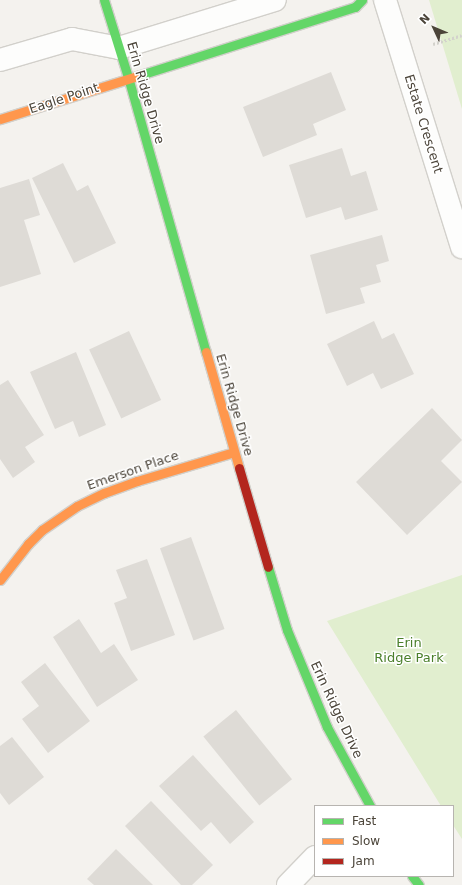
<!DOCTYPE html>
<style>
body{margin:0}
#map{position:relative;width:462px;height:885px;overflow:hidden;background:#f4f2ee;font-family:"DejaVu Sans",sans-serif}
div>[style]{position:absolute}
.green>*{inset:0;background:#e1eecf}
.building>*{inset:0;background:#dedbd6;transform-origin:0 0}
.path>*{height:2.5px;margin-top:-1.25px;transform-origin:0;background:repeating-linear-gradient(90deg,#d3d2cc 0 2px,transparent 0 4px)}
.roads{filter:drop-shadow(1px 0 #d2d0cb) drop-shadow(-1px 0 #d2d0cb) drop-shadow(0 1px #d2d0cb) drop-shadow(0 -1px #d2d0cb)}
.street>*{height:22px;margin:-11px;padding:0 11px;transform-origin:11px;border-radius:11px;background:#fdfdfc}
.fast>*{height:9px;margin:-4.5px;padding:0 4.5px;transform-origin:4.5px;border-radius:4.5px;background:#63d668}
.slow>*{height:9px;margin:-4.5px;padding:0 4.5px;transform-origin:4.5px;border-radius:4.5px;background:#ff974d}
.jam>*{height:9px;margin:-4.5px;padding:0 4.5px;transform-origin:4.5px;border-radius:4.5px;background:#b3261e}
span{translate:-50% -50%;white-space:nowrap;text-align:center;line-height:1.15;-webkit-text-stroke:3px #fff;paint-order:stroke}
.street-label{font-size:13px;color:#4b4439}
.park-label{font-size:13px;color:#4a7f2a}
.legend{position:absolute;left:314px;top:805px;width:140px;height:72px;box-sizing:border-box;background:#fff;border:1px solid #b7b4b0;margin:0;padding:5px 7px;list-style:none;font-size:12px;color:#4b4439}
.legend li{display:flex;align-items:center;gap:8px;height:20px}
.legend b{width:20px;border:1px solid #b7b4b0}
.north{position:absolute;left:414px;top:8px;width:40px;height:40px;-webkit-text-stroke:3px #fff;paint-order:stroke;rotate:314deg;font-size:11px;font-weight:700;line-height:16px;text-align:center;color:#4b4439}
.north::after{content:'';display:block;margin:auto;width:14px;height:18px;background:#4b4439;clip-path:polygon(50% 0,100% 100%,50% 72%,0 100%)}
</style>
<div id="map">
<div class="green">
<div style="clip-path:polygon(429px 0,462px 0,462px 109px)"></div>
<div style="clip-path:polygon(462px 575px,462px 839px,453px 825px,453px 806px,441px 806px,327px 621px)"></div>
</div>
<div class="building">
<div style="clip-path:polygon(331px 72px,346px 110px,313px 124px,317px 135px,263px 157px,243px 107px)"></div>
<div style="clip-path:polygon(342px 148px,351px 176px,366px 171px,378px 210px,345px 220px,341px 207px,306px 218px,289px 165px)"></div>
<div style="clip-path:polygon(63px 163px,77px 191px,88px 185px,116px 243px,74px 263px,32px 178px)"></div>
<div style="clip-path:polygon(29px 179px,40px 215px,24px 220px,41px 274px,0 287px,0 188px)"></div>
<div style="clip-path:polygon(382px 235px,389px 261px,376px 265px,381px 282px,360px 288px,365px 303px,326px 314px,310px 255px)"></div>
<div style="clip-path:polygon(374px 321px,382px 339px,394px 333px,414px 374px,381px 389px,373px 373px,347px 386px,327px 344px)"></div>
<div style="left:129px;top:331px;width:76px;height:44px;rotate:65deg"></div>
<div style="clip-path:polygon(76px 352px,106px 425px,79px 437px,73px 421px,55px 429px,30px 372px)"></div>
<div style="clip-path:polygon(8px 380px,44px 435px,25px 447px,35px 462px,13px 478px,0 459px,0 385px)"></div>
<div style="clip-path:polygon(432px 408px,462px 440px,441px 461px,462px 482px,407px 535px,356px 482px)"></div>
<div style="left:191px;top:537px;width:98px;height:33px;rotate:70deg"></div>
<div style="clip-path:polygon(147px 559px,175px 635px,131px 651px,114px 603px,127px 598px,116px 570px)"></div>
<div style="clip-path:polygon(79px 619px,101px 653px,114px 644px,138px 680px,97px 707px,53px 637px)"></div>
<div style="clip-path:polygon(45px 663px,90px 721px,48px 753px,22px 719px,39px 706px,21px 682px)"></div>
<div style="left:236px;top:710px;width:89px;height:42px;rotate:51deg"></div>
<div style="clip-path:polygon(12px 737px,44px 777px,9px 805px,0 793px,0 746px)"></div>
<div style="clip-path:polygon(193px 755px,254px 822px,230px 844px,211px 822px,201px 831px,159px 786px)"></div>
<div style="clip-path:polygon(151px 801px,213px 865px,192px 885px,181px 885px,125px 826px)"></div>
<div style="clip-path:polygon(116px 849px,153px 885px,94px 885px,87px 879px)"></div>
</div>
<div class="path">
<div style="left:433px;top:44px;width:30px;rotate:-17deg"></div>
</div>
<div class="roads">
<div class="street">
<div style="left:385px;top:0;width:259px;rotate:72.7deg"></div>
<div style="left:0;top:60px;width:75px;rotate:-16.3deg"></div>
<div style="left:72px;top:39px;width:48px;rotate:10.8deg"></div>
<div style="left:119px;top:48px;width:163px;rotate:-17.1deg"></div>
<div style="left:288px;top:885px;width:39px;rotate:-46deg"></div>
</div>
<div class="fast">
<div style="left:104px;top:0;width:81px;rotate:72.7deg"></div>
<div style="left:128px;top:77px;width:286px;rotate:74.2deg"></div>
<div style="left:137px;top:76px;width:229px;rotate:-17.6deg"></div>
<div style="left:355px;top:7px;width:10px;rotate:-45deg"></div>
<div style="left:268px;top:567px;width:66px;rotate:73.2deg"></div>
<div style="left:287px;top:630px;width:105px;rotate:67.6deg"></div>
<div style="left:327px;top:727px;width:90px;rotate:61.4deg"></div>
<div style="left:412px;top:876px;width:11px;rotate:52deg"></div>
</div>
<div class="slow">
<div style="left:0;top:119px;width:144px;rotate:-17.4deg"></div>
<div style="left:206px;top:352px;width:121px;rotate:74.1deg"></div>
<div style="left:0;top:580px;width:46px;rotate:-52.1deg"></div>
<div style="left:28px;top:544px;width:20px;rotate:-45deg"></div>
<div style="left:42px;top:530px;width:42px;rotate:-34.4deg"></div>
<div style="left:77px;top:506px;width:30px;rotate:-26deg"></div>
<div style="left:104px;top:493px;width:35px;rotate:-20deg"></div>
<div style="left:137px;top:481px;width:101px;rotate:-16.6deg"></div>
</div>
<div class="jam">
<div style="left:239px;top:468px;width:103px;rotate:73.7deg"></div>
</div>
</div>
<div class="street-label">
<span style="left:145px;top:93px;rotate:74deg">Erin Ridge Drive</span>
<span style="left:64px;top:99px;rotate:-18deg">Eagle Point</span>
<span style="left:423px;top:124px;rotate:73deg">Estate Crescent</span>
<span style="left:234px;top:405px;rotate:74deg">Erin Ridge Drive</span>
<span style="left:133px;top:471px;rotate:-19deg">Emerson Place</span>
<span style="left:336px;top:710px;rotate:65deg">Erin Ridge Drive</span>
</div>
<div class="park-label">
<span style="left:409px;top:651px">Erin<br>Ridge Park</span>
</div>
<ul class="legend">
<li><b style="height:5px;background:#63d668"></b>Fast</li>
<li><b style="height:5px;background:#ff974d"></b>Slow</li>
<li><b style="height:5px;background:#b3261e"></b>Jam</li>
</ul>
<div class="north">N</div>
</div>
